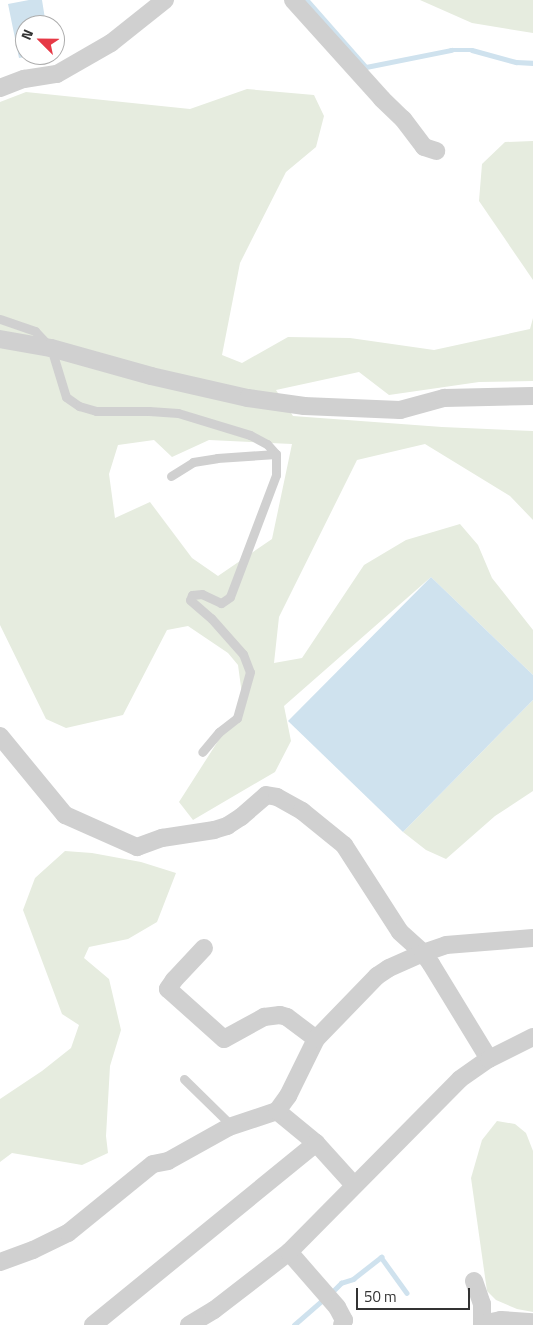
<!DOCTYPE html>
<style>
body{margin:0}
#map{position:relative;width:533px;height:1325px;overflow:hidden;background:#fff;font-family:"Titillium Web",sans-serif}
div>[style]{position:absolute}
.green>*{inset:0;background:#e6ecdf}
.water>*{inset:0;background:#cfe2ee}
.stream>*{height:4.5px;margin:-2.25px;padding:0 2.25px;transform-origin:2.25px;border-radius:2.25px;background:#cfe2ee}
.service>*{height:9px;margin:-4.5px;padding:0 4.5px;transform-origin:4.5px;border-radius:4.5px;background:#d0d0d0}
.minor>*{height:18px;margin:-9px;padding:0 9px;transform-origin:9px;border-radius:9px;background:#d0d0d0}
span{translate:-50% -50%;white-space:nowrap;text-align:center;line-height:1.15;-webkit-text-stroke:5px #fff;paint-order:stroke}
.north{position:absolute;left:15px;top:15px;width:50px;height:50px;box-sizing:border-box;background:#fff;border:1px solid #adadad;border-radius:50%;rotate:293deg;font-size:14px;font-weight:700;line-height:20px;text-align:center;color:#333}
.north::after{content:'';display:block;margin:auto;width:18px;height:22px;background:#e63946;clip-path:polygon(50% 0,100% 100%,50% 72%,0 100%)}
.scale{position:absolute;left:356px;top:1288px;width:114px;height:22px;box-sizing:border-box;border:2px solid #333;border-top:0;padding-left:6px;font-size:15px;line-height:18px;white-space:nowrap;color:#333;-webkit-text-stroke:4px #fff;paint-order:stroke}
</style>
<div id="map">
<div class="green">
<div style="clip-path:polygon(420px 0,533px 0,533px 33px,472px 23px)"></div>
<div style="clip-path:polygon(evenodd,247px 89px,314px 95px,324px 116px,316px 147px,286px 172px,240px 263px,222px 355px,242px 363px,288px 337px,350px 338px,434px 350px,530px 329px,533px 318px,533px 381px,479px 382px,389px 395px,359px 372px,276px 390px,293px 416px,442px 427px,533px 431px,533px 520px,510px 496px,425px 444px,357px 460px,279px 617px,274px 663px,302px 658px,364px 565px,406px 540px,460px 524px,478px 545px,492px 578px,533px 630px,533px 675px,431px 577px,284px 706px,291px 741px,275px 772px,193px 820px,179px 802px,243px 702px,238px 665px,228px 653px,188px 626px,167px 630px,123px 715px,66px 728px,46px 719px,0 625px,0 102px,26px 92px,190px 109px,247px 89px,154px 440px,172px 457px,209px 440px,292px 444px,272px 539px,218px 576px,192px 558px,150px 502px,115px 518px,109px 474px,118px 445px,154px 440px)"></div>
<div style="clip-path:polygon(533px 141px,533px 280px,479px 201px,482px 164px,505px 142px)"></div>
<div style="clip-path:polygon(533px 700px,533px 791px,495px 816px,446px 859px,426px 850px,403px 832px)"></div>
<div style="clip-path:polygon(65px 851px,92px 853px,141px 862px,176px 873px,157px 922px,128px 939px,89px 947px,84px 958px,109px 979px,121px 1030px,110px 1066px,106px 1136px,108px 1153px,82px 1165px,12px 1153px,0 1162px,0 1099px,42px 1071px,71px 1048px,79px 1025px,62px 1014px,23px 910px,35px 878px)"></div>
<div style="clip-path:polygon(497px 1121px,515px 1124px,526px 1133px,533px 1151px,533px 1312px,517px 1309px,496px 1300px,487px 1291px,471px 1178px,482px 1140px)"></div>
</div>
<div class="water">
<div style="clip-path:polygon(29px 0,42px 0,46px 25px,25px 25px,25px 55px,36px 55px,19px 58px,8px 4px)"></div>
<div style="clip-path:polygon(431px 577px,533px 675px,533px 700px,403px 832px,288px 721px)"></div>
</div>
<div class="stream">
<div style="left:307px;top:0;width:89px;rotate:48.6deg"></div>
<div style="left:366px;top:67px;width:87px;rotate:-11.3deg"></div>
<div style="left:451px;top:50px;width:21px"></div>
<div style="left:472px;top:50px;width:46px;rotate:15.3deg"></div>
<div style="left:516px;top:62px;width:17px;rotate:3deg"></div>
<div style="left:331px;top:1293px;width:14px;rotate:-45deg"></div>
<div style="left:341px;top:1283px;width:13px;rotate:-18deg"></div>
<div style="left:353px;top:1279px;width:36px;rotate:-38deg"></div>
<div style="left:381px;top:1257px;width:44px;rotate:54.2deg"></div>
<div style="left:294px;top:1325px;width:41px;rotate:-41.1deg"></div>
</div>
<div class="service">
<div style="left:0;top:319px;width:37px;rotate:19deg"></div>
<div style="left:35px;top:331px;width:23px;rotate:47deg"></div>
<div style="left:51px;top:348px;width:51px;rotate:73deg"></div>
<div style="left:66px;top:397px;width:16px;rotate:35deg"></div>
<div style="left:79px;top:406px;width:18px;rotate:16deg"></div>
<div style="left:96px;top:411px;width:53px"></div>
<div style="left:149px;top:411px;width:29px;rotate:4deg"></div>
<div style="left:178px;top:413px;width:75px;rotate:17deg"></div>
<div style="left:250px;top:435px;width:19px;rotate:28deg"></div>
<div style="left:267px;top:444px;width:13px;rotate:48deg"></div>
<div style="left:276px;top:454px;width:21px;rotate:90deg"></div>
<div style="left:276px;top:475px;width:130px;rotate:110.7deg"></div>
<div style="left:230px;top:597px;width:11px;rotate:146deg"></div>
<div style="left:221px;top:603px;width:21px;rotate:-155deg"></div>
<div style="left:202px;top:594px;width:10px;rotate:174deg"></div>
<div style="left:192px;top:595px;width:5px;rotate:112deg"></div>
<div style="left:190px;top:600px;width:28px;rotate:41deg"></div>
<div style="left:211px;top:618px;width:48px;rotate:48.4deg"></div>
<div style="left:243px;top:654px;width:19px;rotate:69deg"></div>
<div style="left:250px;top:672px;width:48px;rotate:105.8deg"></div>
<div style="left:237px;top:718px;width:23px;rotate:142deg"></div>
<div style="left:219px;top:732px;width:26px;rotate:130deg"></div>
<div style="left:171px;top:476px;width:26px;rotate:-32deg"></div>
<div style="left:193px;top:462px;width:24px;rotate:-9deg"></div>
<div style="left:217px;top:458px;width:59px;rotate:-3.9deg"></div>
<div style="left:184px;top:1079px;width:67px;rotate:44.4deg"></div>
</div>
<div class="minor">
<div style="left:293px;top:0;width:133px;rotate:48deg"></div>
<div style="left:382px;top:99px;width:29px;rotate:44deg"></div>
<div style="left:403px;top:119px;width:35px;rotate:53deg"></div>
<div style="left:424px;top:147px;width:13px;rotate:18deg"></div>
<div style="left:0;top:88px;width:26px;rotate:-21deg"></div>
<div style="left:24px;top:79px;width:33px;rotate:-9deg"></div>
<div style="left:57px;top:74px;width:62px;rotate:-29.9deg"></div>
<div style="left:111px;top:43px;width:69px;rotate:-38.5deg"></div>
<div style="left:0;top:339px;width:52px;rotate:10deg"></div>
<div style="left:51px;top:348px;width:104px;rotate:15.6deg"></div>
<div style="left:151px;top:376px;width:99px;rotate:12.8deg"></div>
<div style="left:248px;top:398px;width:57px;rotate:8.1deg"></div>
<div style="left:304px;top:406px;width:96px;rotate:2.4deg"></div>
<div style="left:400px;top:410px;width:46px;rotate:-15.3deg"></div>
<div style="left:444px;top:398px;width:89px;rotate:-1.3deg"></div>
<div style="left:0;top:736px;width:102px;rotate:50.6deg"></div>
<div style="left:65px;top:815px;width:79px;rotate:24deg"></div>
<div style="left:137px;top:847px;width:27px;rotate:-20deg"></div>
<div style="left:162px;top:838px;width:53px;rotate:-8.7deg"></div>
<div style="left:214px;top:830px;width:14px;rotate:-17deg"></div>
<div style="left:227px;top:826px;width:17px;rotate:-33deg"></div>
<div style="left:241px;top:817px;width:33px;rotate:-41deg"></div>
<div style="left:266px;top:795px;width:11px;rotate:10deg"></div>
<div style="left:277px;top:797px;width:29px;rotate:29deg"></div>
<div style="left:302px;top:811px;width:54px;rotate:39deg"></div>
<div style="left:344px;top:845px;width:103px;rotate:57.2deg"></div>
<div style="left:400px;top:932px;width:31px;rotate:42deg"></div>
<div style="left:423px;top:953px;width:14px;rotate:54deg"></div>
<div style="left:431px;top:964px;width:111px;rotate:58.6deg"></div>
<div style="left:204px;top:948px;width:44px;rotate:133.2deg"></div>
<div style="left:174px;top:980px;width:11px;rotate:124deg"></div>
<div style="left:168px;top:989px;width:75px;rotate:41.8deg"></div>
<div style="left:224px;top:1039px;width:46px;rotate:-28.8deg"></div>
<div style="left:264px;top:1017px;width:16px;rotate:-7deg"></div>
<div style="left:280px;top:1015px;width:7px;rotate:16deg"></div>
<div style="left:287px;top:1017px;width:36px;rotate:37deg"></div>
<div style="left:277px;top:1111px;width:50px;rotate:39.4deg"></div>
<div style="left:289px;top:1252px;width:73px;rotate:48.9deg"></div>
<div style="left:337px;top:1307px;width:15px;rotate:62deg"></div>
<div style="left:344px;top:1320px;width:5px;rotate:112deg"></div>
<div style="left:0;top:1262px;width:35px;rotate:-20deg"></div>
<div style="left:33px;top:1250px;width:39px;rotate:-26deg"></div>
<div style="left:68px;top:1233px;width:109px;rotate:-39.1deg"></div>
<div style="left:153px;top:1164px;width:15px;rotate:-11deg"></div>
<div style="left:168px;top:1161px;width:70px;rotate:-29.1deg"></div>
<div style="left:229px;top:1127px;width:51px;rotate:-18.4deg"></div>
<div style="left:277px;top:1111px;width:19px;rotate:-54deg"></div>
<div style="left:288px;top:1096px;width:64px;rotate:-63.8deg"></div>
<div style="left:316px;top:1039px;width:88px;rotate:-45.9deg"></div>
<div style="left:377px;top:976px;width:14px;rotate:-34deg"></div>
<div style="left:389px;top:968px;width:37px;rotate:-24deg"></div>
<div style="left:423px;top:953px;width:24px;rotate:-19deg"></div>
<div style="left:446px;top:945px;width:87px;rotate:-4.6deg"></div>
<div style="left:474px;top:1281px;width:24px;rotate:71deg"></div>
<div style="left:482px;top:1304px;width:21px;rotate:90deg"></div>
<div style="left:482px;top:1324px;width:19px;rotate:-12deg"></div>
<div style="left:501px;top:1320px;width:32px;rotate:4deg"></div>
<div style="left:93px;top:1325px;width:288px;rotate:-39.2deg"></div>
<div style="left:316px;top:1143px;width:57px;rotate:47.9deg"></div>
<div style="left:189px;top:1325px;width:29px;rotate:-31deg"></div>
<div style="left:214px;top:1310px;width:95px;rotate:-37.7deg"></div>
<div style="left:289px;top:1252px;width:243px;rotate:-45.3deg"></div>
<div style="left:460px;top:1079px;width:35px;rotate:-35deg"></div>
<div style="left:489px;top:1059px;width:49px;rotate:-26.6deg"></div>
</div>
<div class="north">N</div>
<div class="scale">50 m</div>
</div>
